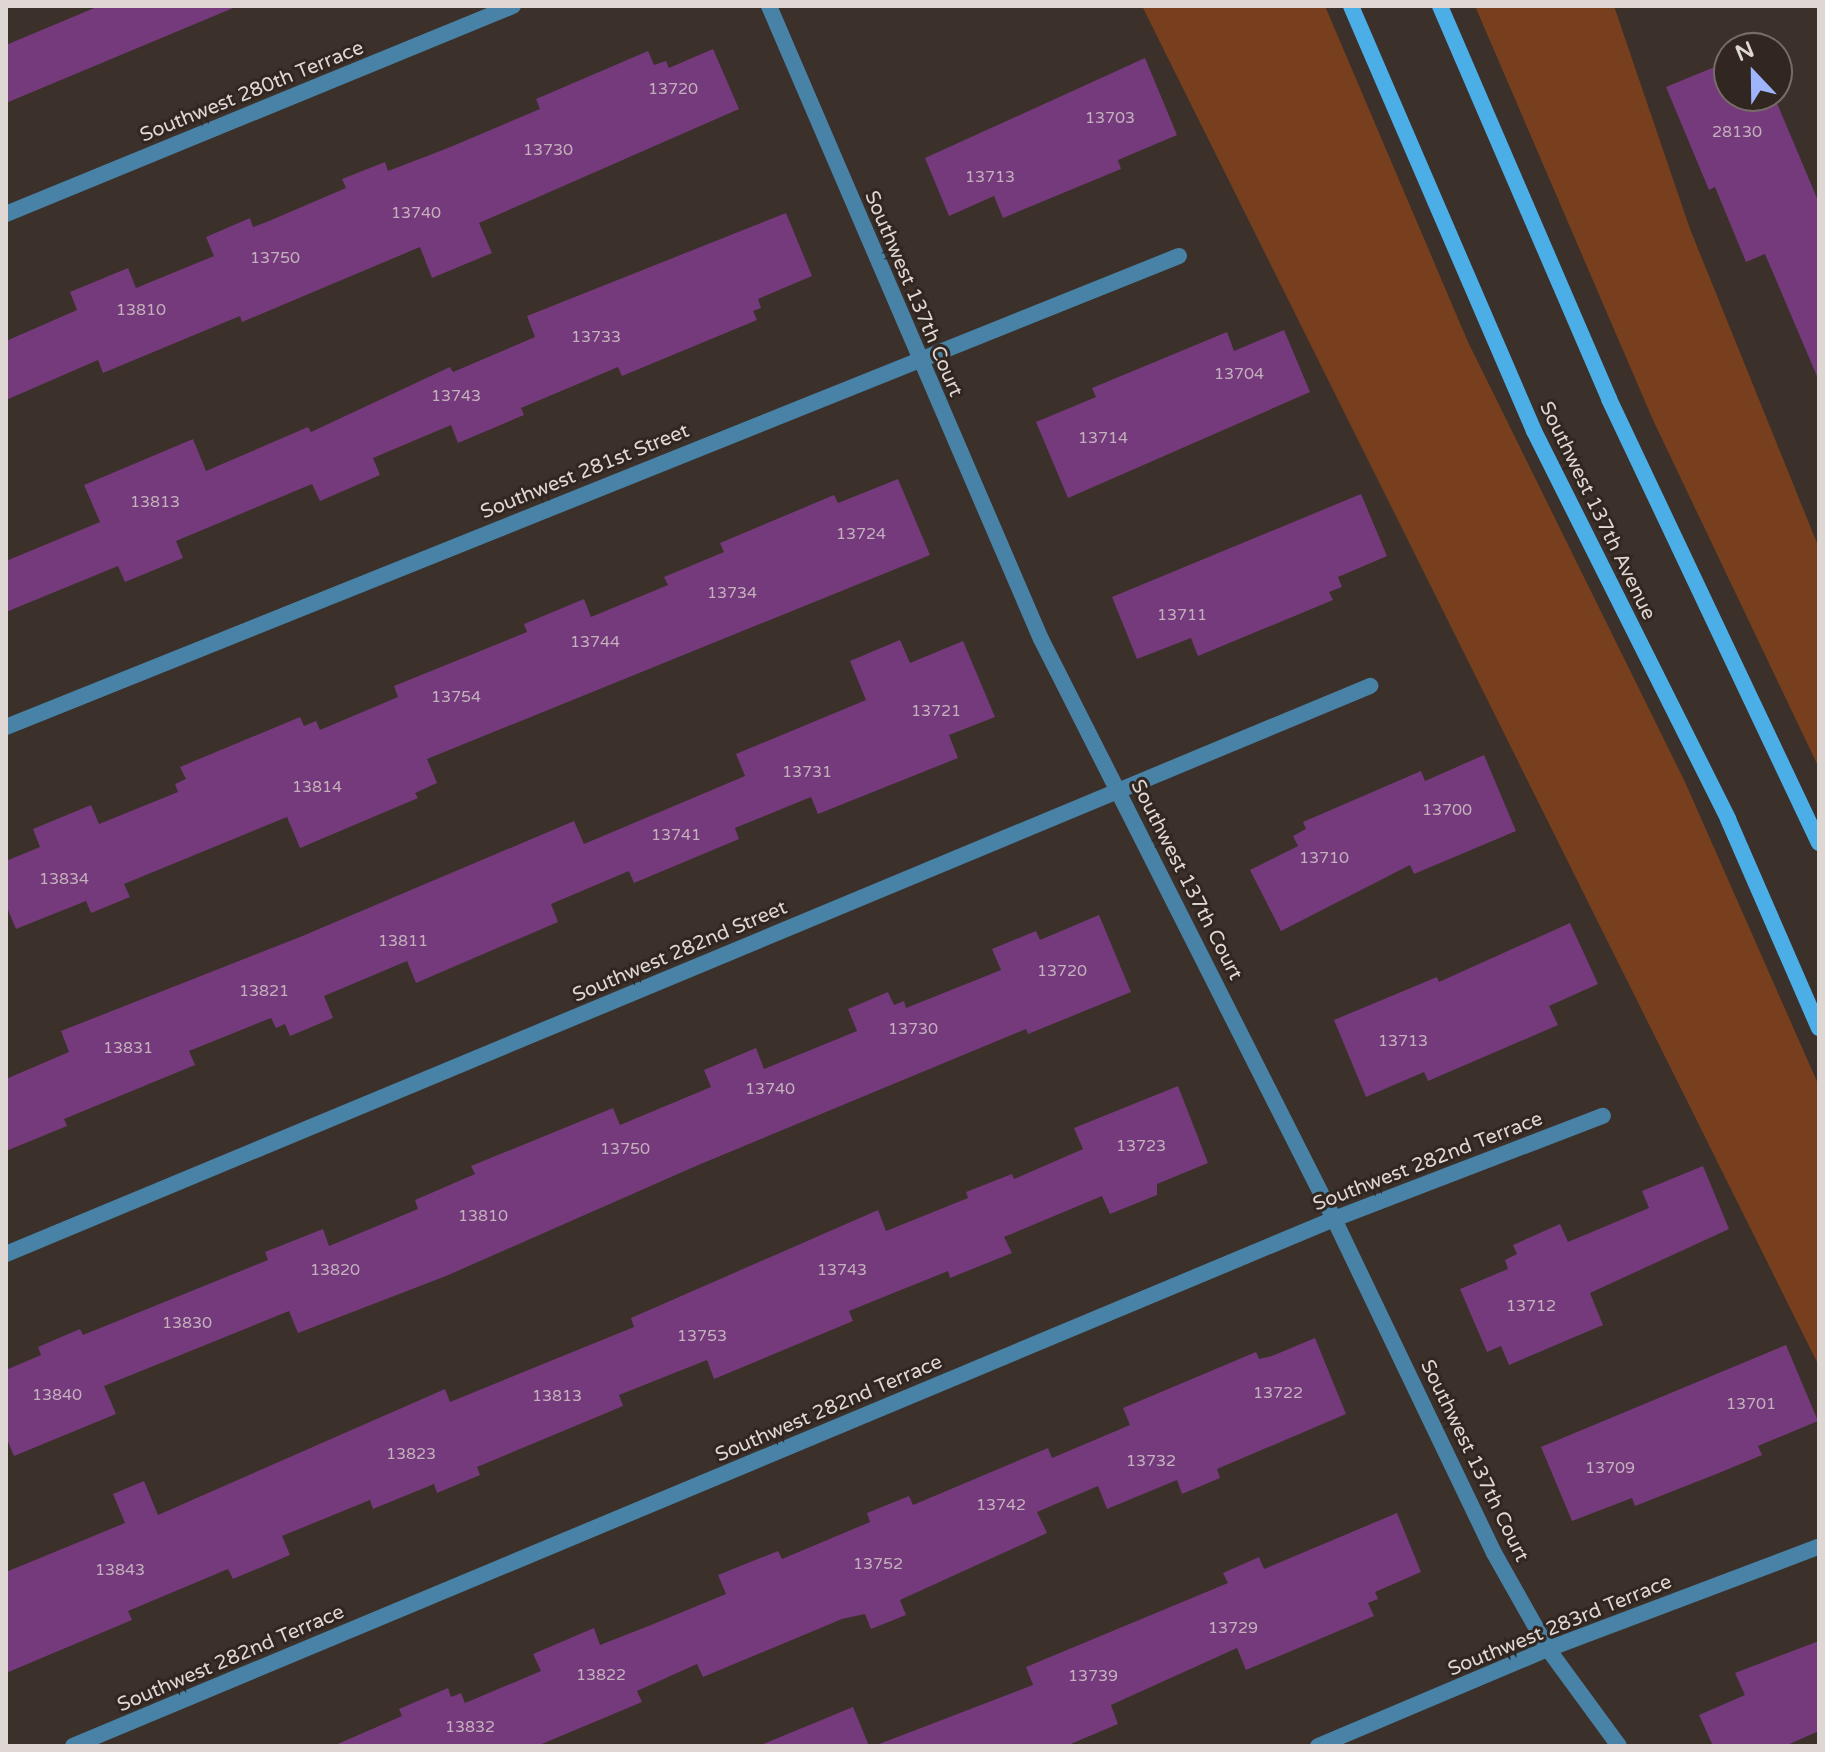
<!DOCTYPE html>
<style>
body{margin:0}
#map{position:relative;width:1825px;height:1752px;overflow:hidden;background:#3b302a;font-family:"Varela Round",sans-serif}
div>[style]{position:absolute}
.green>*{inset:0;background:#773f1e}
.building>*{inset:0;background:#743a7b}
.minor>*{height:16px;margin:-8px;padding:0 8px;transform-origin:8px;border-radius:8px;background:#4882a6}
.secondary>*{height:16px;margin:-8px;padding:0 8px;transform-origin:8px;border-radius:8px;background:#4baee7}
span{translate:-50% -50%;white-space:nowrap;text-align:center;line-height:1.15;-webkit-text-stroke:6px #312620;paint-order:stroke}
.number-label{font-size:16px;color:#c4b0bd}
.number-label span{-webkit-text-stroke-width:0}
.street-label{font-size:20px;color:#ded7d3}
.frame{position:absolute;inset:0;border:8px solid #ded7d3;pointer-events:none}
.north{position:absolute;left:1713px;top:32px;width:80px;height:80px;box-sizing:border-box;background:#312620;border:2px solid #766d68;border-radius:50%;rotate:338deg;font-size:22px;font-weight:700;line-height:32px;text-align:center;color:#ded7d3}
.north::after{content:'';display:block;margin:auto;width:28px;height:36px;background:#9eb4fd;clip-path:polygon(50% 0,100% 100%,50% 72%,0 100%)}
</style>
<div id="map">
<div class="green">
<div style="clip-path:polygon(1142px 6px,1325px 6px,1468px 342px,1685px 782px,1819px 1086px,1819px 1366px)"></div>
<div style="clip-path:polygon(1475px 6px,1614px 6px,1690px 229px,1819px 548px,1819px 768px,1653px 420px)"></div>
</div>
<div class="building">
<div style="clip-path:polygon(99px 6px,238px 6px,6px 103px,6px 45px)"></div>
<div style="clip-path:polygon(713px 49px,739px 109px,479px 223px,492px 253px,432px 278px,420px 247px,242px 322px,240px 316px,103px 373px,98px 360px,6px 400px,6px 341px,77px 310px,70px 292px,128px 268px,136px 288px,214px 256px,206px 237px,250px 218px,253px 227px,269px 221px,346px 188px,342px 179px,385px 162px,388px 171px,448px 148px,540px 109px,536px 99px,648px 51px,654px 65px,666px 61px,669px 68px)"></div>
<div style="clip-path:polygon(1145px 58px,1177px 135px,1118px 160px,1121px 169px,1003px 218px,994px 196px,949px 216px,925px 158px)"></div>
<div style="clip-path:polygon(1729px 61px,1729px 96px,1774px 96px,1819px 203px,1819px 381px,1765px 254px,1746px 262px,1715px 187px,1709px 190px,1666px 87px)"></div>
<div style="clip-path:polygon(786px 213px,812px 276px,758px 299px,761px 308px,753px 311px,757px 320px,622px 376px,618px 367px,521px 408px,524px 415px,458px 443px,451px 425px,373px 458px,380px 475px,320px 501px,312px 484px,176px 541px,183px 558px,125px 582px,118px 566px,6px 612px,6px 561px,100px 522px,84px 485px,193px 439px,206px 471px,308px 427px,311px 432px,450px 367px,453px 372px,535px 337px,527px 316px)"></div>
<div style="clip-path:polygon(1284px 330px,1310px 392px,1068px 498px,1036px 422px,1096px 397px,1092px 388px,1227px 332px,1234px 351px)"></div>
<div style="clip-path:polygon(898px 479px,930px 555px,427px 759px,437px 783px,415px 793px,418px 798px,300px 848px,287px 817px,124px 884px,130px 897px,91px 913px,86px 901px,16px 929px,6px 905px,6px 861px,40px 847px,33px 829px,91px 805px,99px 824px,178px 792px,175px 784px,186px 779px,180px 767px,300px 717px,304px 726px,316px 721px,320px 730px,398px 697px,394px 686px,527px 632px,524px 624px,584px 599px,591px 617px,668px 585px,664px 577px,724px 552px,720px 543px,834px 495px,838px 503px)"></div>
<div style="clip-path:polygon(1361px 494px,1387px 556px,1338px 577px,1342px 587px,1329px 592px,1333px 600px,1198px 656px,1191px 638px,1137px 659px,1112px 597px)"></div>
<div style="clip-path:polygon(900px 640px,910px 663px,963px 641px,995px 717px,949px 735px,958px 758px,818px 814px,811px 797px,735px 828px,739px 839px,634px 883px,629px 871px,551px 904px,558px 922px,416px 983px,407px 961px,324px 996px,333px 1018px,290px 1036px,285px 1024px,276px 1028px,271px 1018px,189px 1051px,195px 1065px,64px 1119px,67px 1126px,6px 1151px,6px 1079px,69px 1052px,61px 1031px,300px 937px,574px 821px,584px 844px,745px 776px,736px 754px,866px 700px,850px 661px)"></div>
<div style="clip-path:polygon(1484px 755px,1516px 831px,1414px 874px,1410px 865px,1281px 931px,1250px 870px,1298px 846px,1293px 836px,1306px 829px,1303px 822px,1421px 771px,1425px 781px)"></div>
<div style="clip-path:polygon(1099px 915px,1131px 992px,1028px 1034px,1026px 1029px,696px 1166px,446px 1276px,298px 1333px,289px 1311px,104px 1386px,116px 1414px,14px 1456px,6px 1437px,6px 1370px,41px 1355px,38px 1347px,80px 1329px,83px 1335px,268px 1260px,265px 1252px,323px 1229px,329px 1246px,418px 1209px,415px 1200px,475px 1174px,471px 1166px,613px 1108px,620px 1125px,711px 1087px,704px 1070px,756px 1048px,764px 1069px,857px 1031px,848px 1009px,888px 992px,894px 1005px,904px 1001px,906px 1008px,1001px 970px,992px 949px,1036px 931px,1040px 940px)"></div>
<div style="clip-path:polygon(1570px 923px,1598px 984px,1549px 1006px,1558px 1025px,1428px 1081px,1424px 1072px,1366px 1097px,1334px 1020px,1437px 977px,1439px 982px)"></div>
<div style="clip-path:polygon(1178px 1086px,1208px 1163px,1157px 1184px,1157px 1195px,1110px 1214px,1102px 1196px,1004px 1237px,1012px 1253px,950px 1278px,948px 1271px,849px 1311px,853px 1321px,714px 1379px,707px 1360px,619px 1395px,623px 1406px,477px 1467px,480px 1475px,437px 1493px,434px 1484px,373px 1509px,370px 1500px,282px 1536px,290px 1555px,233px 1579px,228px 1569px,128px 1611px,132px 1620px,6px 1673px,6px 1572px,125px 1523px,113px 1494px,144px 1481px,158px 1515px,445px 1389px,450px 1402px,634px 1327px,631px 1318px,878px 1210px,886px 1231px,968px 1198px,966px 1192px,1012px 1174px,1014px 1179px,1083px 1149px,1074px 1128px)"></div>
<div style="clip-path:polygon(1703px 1166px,1729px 1229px,1590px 1293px,1603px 1325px,1509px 1365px,1501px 1346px,1487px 1352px,1460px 1289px,1508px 1269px,1505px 1260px,1517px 1254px,1513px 1245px,1560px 1224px,1568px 1242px,1649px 1208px,1642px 1191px)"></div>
<div style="clip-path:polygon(1315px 1338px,1346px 1414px,1217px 1469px,1220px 1478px,1182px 1494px,1177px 1480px,1107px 1509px,1098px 1486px,1037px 1512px,1047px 1533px,900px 1600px,906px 1615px,871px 1629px,865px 1614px,842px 1619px,703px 1677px,697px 1664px,637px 1691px,642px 1702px,537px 1746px,333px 1746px,402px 1716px,399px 1709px,448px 1688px,451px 1697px,461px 1693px,465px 1703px,541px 1671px,533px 1654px,594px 1628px,600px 1645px,651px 1625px,726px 1594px,718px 1575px,778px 1551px,782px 1559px,870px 1522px,867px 1513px,909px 1496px,913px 1505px,1048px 1448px,1052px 1458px,1130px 1425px,1123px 1408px,1256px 1352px,1259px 1359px,1272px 1356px)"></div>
<div style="clip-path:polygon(1786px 1345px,1818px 1421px,1758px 1446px,1762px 1455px,1719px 1473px,1635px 1506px,1632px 1498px,1572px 1521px,1541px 1447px)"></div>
<div style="clip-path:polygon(1397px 1513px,1421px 1572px,1375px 1592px,1378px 1599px,1368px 1603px,1374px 1616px,1246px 1670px,1237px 1648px,1111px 1705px,1118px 1724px,1066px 1746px,874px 1746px,1033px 1685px,1026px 1667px,1228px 1583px,1223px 1573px,1259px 1557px,1264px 1569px)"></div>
<div style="clip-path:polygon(1819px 1641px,1819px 1731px,1785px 1746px,1713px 1746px,1699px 1715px,1745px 1695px,1735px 1673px)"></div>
<div style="clip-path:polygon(853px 1707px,869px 1746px,761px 1746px,761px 1745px)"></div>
</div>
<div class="minor">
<div style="left:769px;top:6px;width:689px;rotate:66.75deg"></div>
<div style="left:1041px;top:639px;width:650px;rotate:63.2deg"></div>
<div style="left:1334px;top:1219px;width:370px;rotate:64.4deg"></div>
<div style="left:1494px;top:1553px;width:110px;rotate:60.6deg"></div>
<div style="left:1548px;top:1649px;width:120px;rotate:53.8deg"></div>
<div style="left:6px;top:214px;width:548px;rotate:-22.31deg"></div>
<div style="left:6px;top:727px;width:1264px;rotate:-21.88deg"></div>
<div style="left:6px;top:1254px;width:1478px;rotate:-22.61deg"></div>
<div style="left:73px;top:1746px;width:1367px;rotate:-22.68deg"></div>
<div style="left:1334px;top:1219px;width:288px;rotate:-21deg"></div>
<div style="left:1318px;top:1746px;width:250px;rotate:-22.9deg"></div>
<div style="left:1548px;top:1649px;width:289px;rotate:-20.7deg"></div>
</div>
<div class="secondary">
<div style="left:1351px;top:6px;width:463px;rotate:66.7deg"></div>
<div style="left:1534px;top:431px;width:434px;rotate:63.4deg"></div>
<div style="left:1728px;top:819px;width:228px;rotate:66.5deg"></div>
<div style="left:1440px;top:6px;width:428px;rotate:66.7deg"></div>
<div style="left:1609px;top:399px;width:491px;rotate:64.7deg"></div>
</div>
<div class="number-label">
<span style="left:673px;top:89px">13720</span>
<span style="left:1110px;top:118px">13703</span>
<span style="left:1737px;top:132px">28130</span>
<span style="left:548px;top:150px">13730</span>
<span style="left:990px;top:177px">13713</span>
<span style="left:416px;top:213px">13740</span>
<span style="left:275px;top:258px">13750</span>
<span style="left:141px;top:310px">13810</span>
<span style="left:596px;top:337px">13733</span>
<span style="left:1239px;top:374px">13704</span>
<span style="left:456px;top:396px">13743</span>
<span style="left:1103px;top:438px">13714</span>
<span style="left:155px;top:502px">13813</span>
<span style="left:861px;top:534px">13724</span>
<span style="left:732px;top:593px">13734</span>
<span style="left:1182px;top:615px">13711</span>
<span style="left:595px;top:642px">13744</span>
<span style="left:456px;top:697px">13754</span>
<span style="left:936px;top:711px">13721</span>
<span style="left:807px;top:772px">13731</span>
<span style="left:317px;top:787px">13814</span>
<span style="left:1447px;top:810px">13700</span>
<span style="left:676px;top:835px">13741</span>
<span style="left:1324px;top:858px">13710</span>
<span style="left:64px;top:879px">13834</span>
<span style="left:403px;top:941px">13811</span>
<span style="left:1062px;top:971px">13720</span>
<span style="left:264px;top:991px">13821</span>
<span style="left:913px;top:1029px">13730</span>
<span style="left:1403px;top:1041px">13713</span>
<span style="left:128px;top:1048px">13831</span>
<span style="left:770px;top:1089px">13740</span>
<span style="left:1141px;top:1146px">13723</span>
<span style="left:625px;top:1149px">13750</span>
<span style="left:483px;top:1216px">13810</span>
<span style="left:335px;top:1270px">13820</span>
<span style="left:842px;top:1270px">13743</span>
<span style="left:1531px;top:1306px">13712</span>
<span style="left:187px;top:1323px">13830</span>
<span style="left:702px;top:1336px">13753</span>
<span style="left:1278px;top:1393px">13722</span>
<span style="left:57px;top:1395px">13840</span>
<span style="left:557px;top:1396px">13813</span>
<span style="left:1751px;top:1404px">13701</span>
<span style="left:411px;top:1454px">13823</span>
<span style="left:1151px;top:1461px">13732</span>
<span style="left:1610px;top:1468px">13709</span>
<span style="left:1001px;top:1505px">13742</span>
<span style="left:878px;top:1564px">13752</span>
<span style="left:120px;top:1570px">13843</span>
<span style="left:1233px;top:1628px">13729</span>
<span style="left:601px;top:1675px">13822</span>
<span style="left:1093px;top:1676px">13739</span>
<span style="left:470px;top:1727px">13832</span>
</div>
<div class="street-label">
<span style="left:252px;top:92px;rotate:-22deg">Southwest 280th Terrace</span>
<span style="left:913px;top:294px;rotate:67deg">Southwest 137th Court</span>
<span style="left:585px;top:472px;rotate:-22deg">Southwest 281st Street</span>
<span style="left:1597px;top:511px;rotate:64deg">Southwest 137th Avenue</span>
<span style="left:1186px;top:880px;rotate:63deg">Southwest 137th Court</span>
<span style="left:680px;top:952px;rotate:-23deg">Southwest 282nd Street</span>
<span style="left:1428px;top:1162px;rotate:-21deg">Southwest 282nd Terrace</span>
<span style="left:829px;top:1409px;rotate:-23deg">Southwest 282nd Terrace</span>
<span style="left:1474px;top:1461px;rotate:64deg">Southwest 137th Court</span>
<span style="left:1560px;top:1626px;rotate:-22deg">Southwest 283rd Terrace</span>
<span style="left:231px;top:1659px;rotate:-23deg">Southwest 282nd Terrace</span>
</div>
<div class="frame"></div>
<div class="north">N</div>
</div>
